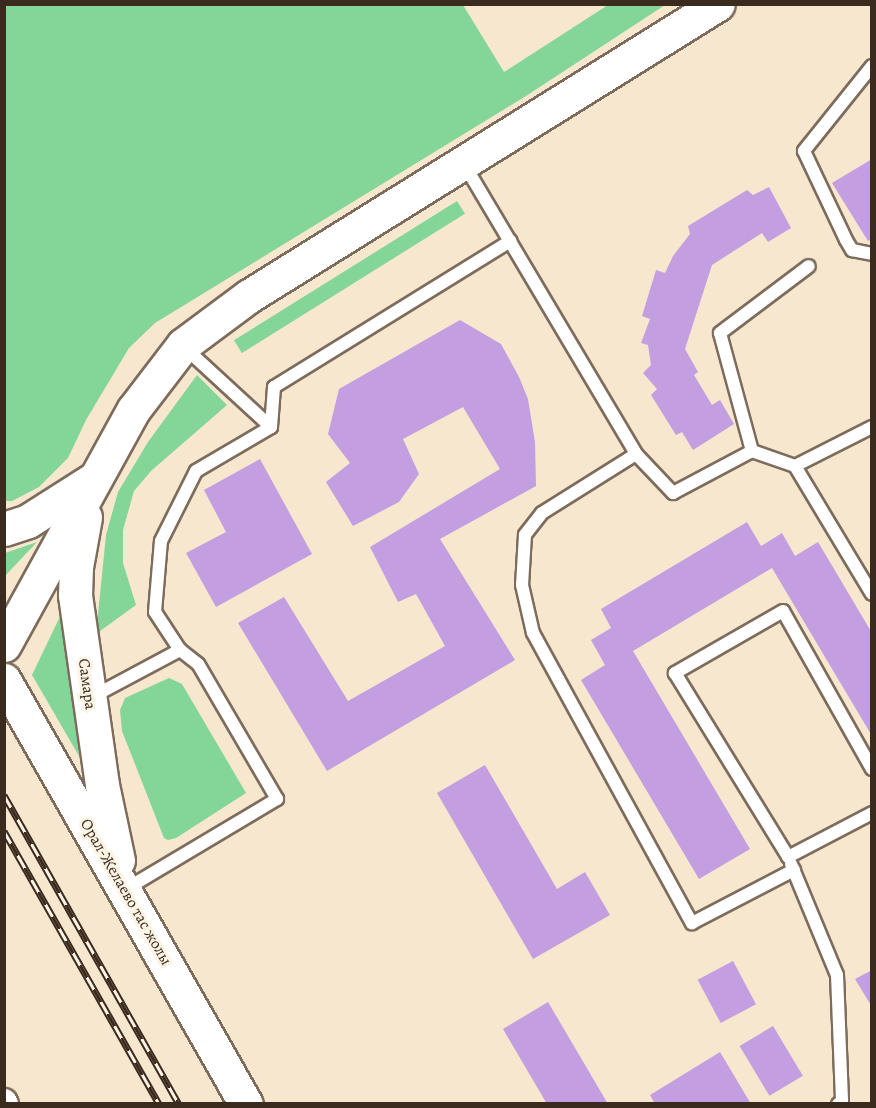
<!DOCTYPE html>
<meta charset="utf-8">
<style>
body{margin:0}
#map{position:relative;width:876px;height:1108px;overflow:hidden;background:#f7e7ce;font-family:Alegreya,serif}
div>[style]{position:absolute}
.green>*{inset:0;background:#83d698;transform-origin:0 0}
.building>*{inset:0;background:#c39ee0;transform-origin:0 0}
.roads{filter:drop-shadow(2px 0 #7d6c5c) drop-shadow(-2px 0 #7d6c5c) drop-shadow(0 2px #7d6c5c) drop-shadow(0 -2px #7d6c5c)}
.service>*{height:12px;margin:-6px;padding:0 6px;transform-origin:6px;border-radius:6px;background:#fff}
.minor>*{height:26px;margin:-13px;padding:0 13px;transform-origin:13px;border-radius:13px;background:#fff}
.primary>*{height:33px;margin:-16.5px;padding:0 16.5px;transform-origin:16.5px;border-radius:16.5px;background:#fff}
.rail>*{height:7px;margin-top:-3.5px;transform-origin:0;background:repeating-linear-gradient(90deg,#fcf5e5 0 14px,#3b2a1e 0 28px);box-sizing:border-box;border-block:2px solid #3b2a1e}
span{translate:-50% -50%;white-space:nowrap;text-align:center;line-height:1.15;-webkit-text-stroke:6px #fcf5e5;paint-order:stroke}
.street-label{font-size:16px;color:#3b2a1e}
.frame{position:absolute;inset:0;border:6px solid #3b2a1e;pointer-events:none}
</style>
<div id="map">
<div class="green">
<div style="clip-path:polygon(5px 4px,463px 5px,504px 72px,608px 5px,665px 5px,526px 96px,155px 323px,129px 348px,86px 420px,68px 458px,39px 487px,12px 501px,5px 501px)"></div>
<div style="left:457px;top:201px;width:15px;height:263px;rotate:58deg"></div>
<div style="clip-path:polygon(197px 375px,227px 405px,151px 471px,134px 491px,123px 530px,123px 563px,136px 605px,96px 634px,106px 535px,118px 492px,148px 442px)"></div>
<div style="clip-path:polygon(37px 542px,5px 576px,5px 553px)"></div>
<div style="clip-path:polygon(66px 604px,79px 756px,32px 675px)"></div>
<div style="clip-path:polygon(169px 678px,182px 684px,246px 793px,176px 838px,168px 840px,164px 838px,122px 731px,120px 710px,125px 698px)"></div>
</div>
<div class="building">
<div style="clip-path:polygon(872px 159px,872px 239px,868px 241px,832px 183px)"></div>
<div style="clip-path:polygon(769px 187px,791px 228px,768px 242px,762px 233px,712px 265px,685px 349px,698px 372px,694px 375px,712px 405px,720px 400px,734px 424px,693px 450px,682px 432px,676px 435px,651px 395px,657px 389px,643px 373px,651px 365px,648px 345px,641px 343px,650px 319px,642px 316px,656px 270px,665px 273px,673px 256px,690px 234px,688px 226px,747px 190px,753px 195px)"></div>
<div style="clip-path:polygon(460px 320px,501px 344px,519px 377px,528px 399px,535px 442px,536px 486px,440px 539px,515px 660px,327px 771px,238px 623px,284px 597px,348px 701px,445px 646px,416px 594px,398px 602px,370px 547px,500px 469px,463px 407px,403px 439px,419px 474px,399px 502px,353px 526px,326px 482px,350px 463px,328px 434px,339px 389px)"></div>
<div style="clip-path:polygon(260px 459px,312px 554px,216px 607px,186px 553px,226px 532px,204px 490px)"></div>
<div style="clip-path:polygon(747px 522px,761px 546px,782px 533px,795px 556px,818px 542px,872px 633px,872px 736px,772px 568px,633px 651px,750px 849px,699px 879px,581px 680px,605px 665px,591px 640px,611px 628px,601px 609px)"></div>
<div style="clip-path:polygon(485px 765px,557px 889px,585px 872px,610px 915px,533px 959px,437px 793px)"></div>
<div style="left:733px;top:961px;width:49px;height:40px;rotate:62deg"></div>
<div style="clip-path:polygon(872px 970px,872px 1007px,855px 979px)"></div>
<div style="clip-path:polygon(548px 1002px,608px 1104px,547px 1104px,503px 1029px)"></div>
<div style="left:773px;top:1026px;width:58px;height:39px;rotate:59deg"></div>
<div style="clip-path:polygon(720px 1052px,751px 1104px,655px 1104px,650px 1095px)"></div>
</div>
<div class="roads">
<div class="service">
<div style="left:872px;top:66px;width:109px;rotate:128.7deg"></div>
<div style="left:804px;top:151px;width:98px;rotate:64.7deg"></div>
<div style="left:846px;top:240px;width:12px;rotate:59deg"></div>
<div style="left:852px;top:250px;width:20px;rotate:11deg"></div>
<div style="left:464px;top:164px;width:337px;rotate:59.3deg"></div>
<div style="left:636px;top:454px;width:54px;rotate:46.5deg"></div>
<div style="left:673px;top:493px;width:89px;rotate:-28deg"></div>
<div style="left:752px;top:451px;width:122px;rotate:-105.2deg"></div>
<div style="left:720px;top:333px;width:111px;rotate:-37deg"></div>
<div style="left:271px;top:427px;width:40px;rotate:-85.7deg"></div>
<div style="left:274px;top:387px;width:278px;rotate:-31.7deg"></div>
<div style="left:752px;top:451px;width:46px;rotate:19.2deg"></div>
<div style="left:795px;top:466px;width:149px;rotate:59deg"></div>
<div style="left:636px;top:454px;width:111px;rotate:147.9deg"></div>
<div style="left:542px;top:513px;width:28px;rotate:128deg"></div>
<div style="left:525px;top:535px;width:50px;rotate:93.4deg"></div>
<div style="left:522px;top:585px;width:49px;rotate:77.1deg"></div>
<div style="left:533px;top:633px;width:331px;rotate:61.3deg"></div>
<div style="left:692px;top:923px;width:115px;rotate:-27.5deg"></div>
<div style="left:795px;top:466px;width:86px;rotate:-26.9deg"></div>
<div style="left:92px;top:697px;width:100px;rotate:-28.1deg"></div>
<div style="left:180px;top:650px;width:45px;rotate:-123.3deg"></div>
<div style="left:155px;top:612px;width:71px;rotate:-85.2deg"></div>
<div style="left:161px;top:541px;width:78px;rotate:-63.4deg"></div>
<div style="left:196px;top:471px;width:87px;rotate:-30.4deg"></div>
<div style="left:271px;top:427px;width:120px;rotate:-137.4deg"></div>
<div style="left:872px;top:769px;width:181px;rotate:-119.4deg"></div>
<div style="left:783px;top:611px;width:125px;rotate:150.1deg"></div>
<div style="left:675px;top:673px;width:216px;rotate:58.4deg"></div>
<div style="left:788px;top:857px;width:95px;rotate:-27.6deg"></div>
<div style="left:791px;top:864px;width:120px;rotate:67.5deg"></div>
<div style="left:837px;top:975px;width:126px;rotate:87.7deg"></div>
<div style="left:842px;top:1101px;width:5px;rotate:143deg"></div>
<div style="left:126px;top:889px;width:176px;rotate:-30.8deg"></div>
<div style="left:277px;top:799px;width:156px;rotate:-120.3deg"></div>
<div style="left:198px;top:664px;width:23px;rotate:-142deg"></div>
</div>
<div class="minor">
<div style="left:4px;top:1102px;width:2px;rotate:63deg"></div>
</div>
<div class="primary">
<div style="left:85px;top:517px;width:51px;rotate:100.2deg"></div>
<div style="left:76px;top:567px;width:28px;rotate:92deg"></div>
<div style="left:75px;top:595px;width:192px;rotate:81.9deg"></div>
<div style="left:102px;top:785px;width:77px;rotate:78deg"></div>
<div style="left:4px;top:529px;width:25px;rotate:-18deg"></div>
<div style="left:28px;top:521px;width:76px;rotate:-32.6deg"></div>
<div style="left:4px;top:645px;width:269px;rotate:-61.2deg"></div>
<div style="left:134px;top:409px;width:81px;rotate:-52.6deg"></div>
<div style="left:183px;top:345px;width:82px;rotate:-36.6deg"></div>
<div style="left:249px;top:296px;width:552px;rotate:-31.91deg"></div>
<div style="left:4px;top:680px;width:488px;rotate:60.3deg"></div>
</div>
</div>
<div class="rail">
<div style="left:4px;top:795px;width:355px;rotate:60.5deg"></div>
<div style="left:4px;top:831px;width:314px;rotate:60.4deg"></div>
</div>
<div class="street-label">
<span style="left:87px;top:684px;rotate:82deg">Самара</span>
<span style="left:126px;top:892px;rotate:60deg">Орал-Желаево тас жолы</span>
</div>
<div class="frame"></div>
</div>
